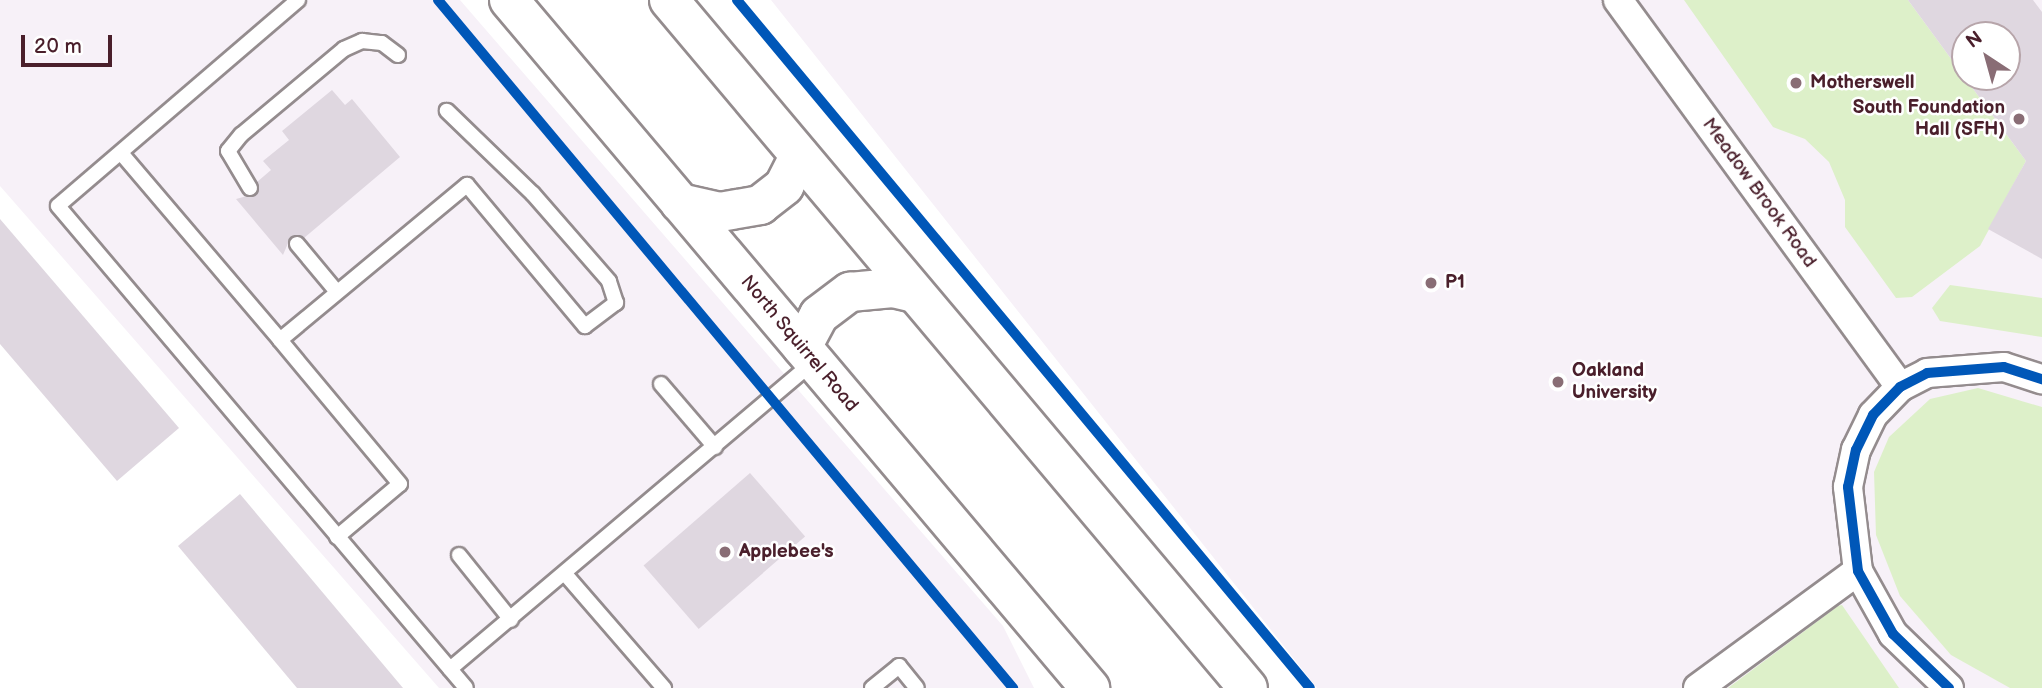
<!DOCTYPE html>
<style>
body{margin:0}
#map{position:relative;width:2042px;height:688px;overflow:hidden;background:#fff;font-family:"Balsamiq Sans",sans-serif}
div>[style]{position:absolute}
.built>*{inset:0;background:#f7f1f8}
.green>*{inset:0;background:#ddf0c9}
.building>*{inset:0;background:#dfd7e0;transform-origin:0 0}
.roads{filter:drop-shadow(2px 0 #948c8e) drop-shadow(-2px 0 #948c8e) drop-shadow(0 2px #948c8e) drop-shadow(0 -2px #948c8e)}
.service>*{height:14px;margin:-7px;padding:0 7px;transform-origin:7px;border-radius:7px;background:#fff}
.minor>*{height:28px;margin:-14px;padding:0 14px;transform-origin:14px;border-radius:14px;background:#fff}
.secondary>*{height:38px;margin:-19px;padding:0 19px;transform-origin:19px;border-radius:19px;background:#fff}
.cycleway>*{height:10px;margin:-5px;padding:0 5px;transform-origin:5px;border-radius:5px;background:#0057b8}
.dots>*{width:19px;height:19px;translate:-50% -50%;box-sizing:border-box;border:4px solid #fff;border-radius:50%}
span{translate:-50% -50%;white-space:nowrap;text-align:center;line-height:1.15;-webkit-text-stroke:5px #fff;paint-order:stroke}
.poi-label{font-size:19px;color:#4a1f2b;font-weight:700}
.left{translate:0 -50%;text-align:left}
.right{translate:-100% -50%;text-align:right}
.street-label{font-size:19px;color:#4a1f2b}
.north{position:absolute;left:1951px;top:21px;width:70px;height:70px;box-sizing:border-box;background:#fff;border:2px solid #b7a5aa;border-radius:50%;rotate:324deg;font-size:19px;font-weight:700;line-height:28px;text-align:center;color:#4a1f2b}
.north::after{content:'';display:block;margin:auto;width:24px;height:32px;background:#896d75;clip-path:polygon(50% 0,100% 100%,50% 72%,0 100%)}
.scale{position:absolute;left:21px;top:35px;width:91px;height:32px;box-sizing:border-box;border:4px solid #4a1f2b;border-top:0;padding-left:9px;font-size:21px;line-height:24px;white-space:nowrap;color:#4a1f2b;-webkit-text-stroke:5px #fff;paint-order:stroke}
</style>
<div id="map">
<div class="built">
<div style="clip-path:polygon(0 0,460px 0,1003px 626px,1034px 688px,439px 688px,0 186px)"></div>
<div style="clip-path:polygon(evenodd,771px 0,2042px 0,2042px 688px,1317px 688px,771px 0,1965px 35px,2007px 35px,2007px 77px,1965px 77px,1965px 35px)"></div>
</div>
<div class="green">
<div style="clip-path:polygon(1684px 0,1908px 0,2026px 161px,1980px 246px,1912px 297px,1896px 298px,1845px 227px,1845px 200px,1829px 162px,1805px 139px,1773px 127px)"></div>
<div style="clip-path:polygon(1950px 285px,2042px 298px,2042px 337px,1940px 321px,1932px 308px)"></div>
<div style="clip-path:polygon(1978px 388px,2042px 407px,2042px 688px,2010px 688px,1951px 655px,1900px 596px,1876px 535px,1874px 472px,1889px 437px,1930px 399px)"></div>
<div style="clip-path:polygon(1842px 605px,1899px 688px,1728px 688px,1838px 606px)"></div>
</div>
<div class="building">
<div style="clip-path:polygon(evenodd,1908px 0,2033px 0,2042px 12px,2042px 259px,1988px 229px,2026px 161px,1908px 0,1965px 35px,2007px 35px,2007px 77px,1965px 77px,1965px 35px)"></div>
<div style="clip-path:polygon(332px 90px,345px 105px,352px 99px,400px 157px,304px 238px,291px 236px,283px 255px,236px 199px,258px 193px,257px 182px,271px 170px,263px 161px,289px 140px,282px 131px)"></div>
<div style="clip-path:polygon(0 219px,179px 428px,117px 481px,0 344px)"></div>
<div style="left:750px;top:473px;width:84px;height:141px;rotate:49deg"></div>
<div style="clip-path:polygon(240px 494px,403px 688px,297px 688px,178px 546px)"></div>
</div>
<div class="roads">
<div class="service">
<div style="left:298px;top:0;width:316px;rotate:139.4deg"></div>
<div style="left:58px;top:206px;width:631px;rotate:49.75deg"></div>
<div style="left:121px;top:153px;width:245px;rotate:49.6deg"></div>
<div style="left:250px;top:188px;width:43px;rotate:-120.7deg"></div>
<div style="left:228px;top:151px;width:21px;rotate:-51deg"></div>
<div style="left:241px;top:135px;width:134px;rotate:-39.9deg"></div>
<div style="left:344px;top:49px;width:20px;rotate:-24deg"></div>
<div style="left:362px;top:41px;width:20px;rotate:6deg"></div>
<div style="left:382px;top:43px;width:20px;rotate:37deg"></div>
<div style="left:297px;top:244px;width:62px;rotate:50.2deg"></div>
<div style="left:661px;top:384px;width:83px;rotate:49.4deg"></div>
<div style="left:337px;top:537px;width:82px;rotate:-40.1deg"></div>
<div style="left:400px;top:484px;width:187px;rotate:-129.8deg"></div>
<div style="left:280px;top:340px;width:243px;rotate:-39.7deg"></div>
<div style="left:467px;top:185px;width:184px;rotate:50.1deg"></div>
<div style="left:585px;top:326px;width:39px;rotate:-37deg"></div>
<div style="left:616px;top:303px;width:23px;rotate:-108deg"></div>
<div style="left:609px;top:281px;width:116px;rotate:-131.1deg"></div>
<div style="left:533px;top:194px;width:120px;rotate:-136deg"></div>
<div style="left:459px;top:555px;width:83px;rotate:51.3deg"></div>
<div style="left:566px;top:575px;width:150px;rotate:49.1deg"></div>
<div style="left:450px;top:669px;width:475px;rotate:-40.2deg"></div>
<div style="left:872px;top:688px;width:35px;rotate:-39deg"></div>
<div style="left:899px;top:666px;width:28px;rotate:51deg"></div>
</div>
<div class="minor">
<div style="left:1618px;top:0;width:479px;rotate:53.9deg"></div>
<div style="left:1698px;top:688px;width:198px;rotate:-36.2deg"></div>
<div style="left:1949px;top:688px;width:78px;rotate:-136deg"></div>
<div style="left:1893px;top:634px;width:72px;rotate:-119.1deg"></div>
<div style="left:1858px;top:571px;width:85px;rotate:-96.8deg"></div>
<div style="left:1848px;top:487px;width:38px;rotate:-78deg"></div>
<div style="left:1856px;top:450px;width:39px;rotate:-64deg"></div>
<div style="left:1873px;top:415px;width:39px;rotate:-46deg"></div>
<div style="left:1900px;top:387px;width:30px;rotate:-27deg"></div>
<div style="left:1927px;top:373px;width:77px;rotate:-4.5deg"></div>
<div style="left:2004px;top:367px;width:40px;rotate:18deg"></div>
</div>
<div class="secondary">
<div style="left:509px;top:0;width:901px;rotate:49.82deg"></div>
<div style="left:669px;top:0;width:899px;rotate:49.92deg"></div>
<div style="left:680px;top:203px;width:41px;rotate:12.7deg"></div>
<div style="left:720px;top:212px;width:41px;rotate:-9.9deg"></div>
<div style="left:760px;top:205px;width:31px;rotate:-38deg"></div>
<div style="left:784px;top:186px;width:34px;rotate:-63deg"></div>
<div style="left:802px;top:347px;width:36px;rotate:-62deg"></div>
<div style="left:819px;top:315px;width:39px;rotate:-37deg"></div>
<div style="left:850px;top:292px;width:43px;rotate:-5.3deg"></div>
<div style="left:893px;top:288px;width:22px;rotate:13deg"></div>
</div>
</div>
<div class="cycleway">
<div style="left:438px;top:0;width:897px;rotate:50.11deg"></div>
<div style="left:737px;top:0;width:895px;rotate:50.21deg"></div>
<div style="left:1949px;top:688px;width:78px;rotate:-136deg"></div>
<div style="left:1893px;top:634px;width:72px;rotate:-119.1deg"></div>
<div style="left:1858px;top:571px;width:85px;rotate:-96.8deg"></div>
<div style="left:1848px;top:487px;width:38px;rotate:-78deg"></div>
<div style="left:1856px;top:450px;width:39px;rotate:-64deg"></div>
<div style="left:1873px;top:415px;width:39px;rotate:-46deg"></div>
<div style="left:1900px;top:387px;width:30px;rotate:-27deg"></div>
<div style="left:1927px;top:373px;width:77px;rotate:-4.5deg"></div>
<div style="left:2004px;top:367px;width:40px;rotate:18deg"></div>
</div>
<div class="dots">
<div style="left:1796px;top:83px;background:#896d75"></div>
<div style="left:2019px;top:119px;background:#896d75"></div>
<div style="left:1431px;top:283px;background:#896d75"></div>
<div style="left:1558px;top:382px;background:#896d75"></div>
<div style="left:725px;top:552px;background:#896d75"></div>
</div>
<div class="poi-label">
<span class="left" style="left:1810px;top:83px">Motherswell</span>
<span class="right" style="left:2005px;top:119px">South Foundation<br>Hall (SFH)</span>
<span class="left" style="left:1445px;top:283px">P1</span>
<span class="left" style="left:1572px;top:382px">Oakland<br>University</span>
<span class="left" style="left:739px;top:552px">Applebee's</span>
</div>
<div class="street-label">
<span style="left:1759px;top:193px;rotate:54deg">Meadow Brook Road</span>
<span style="left:799px;top:344px;rotate:50deg">North Squirrel Road</span>
</div>
<div class="north">N</div>
<div class="scale">20 m</div>
</div>
